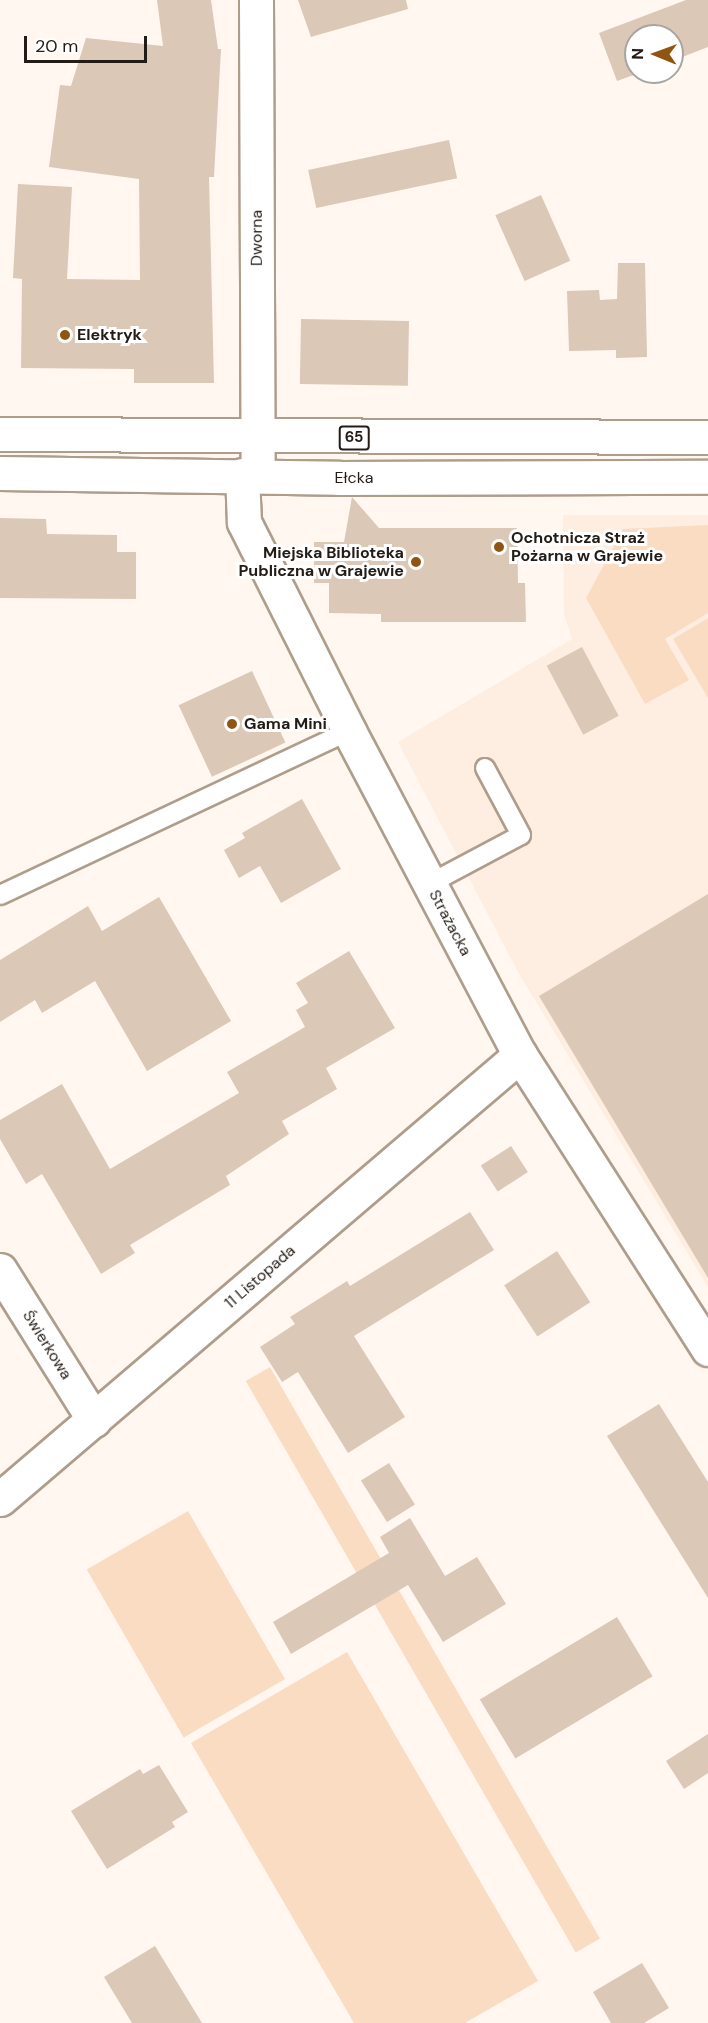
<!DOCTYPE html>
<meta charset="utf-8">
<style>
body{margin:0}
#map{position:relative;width:708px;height:2023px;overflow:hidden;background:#fff7f0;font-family:"DM Sans",sans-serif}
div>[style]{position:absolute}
.built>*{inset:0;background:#feeee1}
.green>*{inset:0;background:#fadcc3;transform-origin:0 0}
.building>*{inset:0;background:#dcc8b7;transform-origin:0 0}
.roads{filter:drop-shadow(2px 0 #af9d8c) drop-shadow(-2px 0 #af9d8c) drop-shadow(0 2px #af9d8c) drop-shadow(0 -2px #af9d8c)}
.service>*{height:18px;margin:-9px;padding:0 9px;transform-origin:9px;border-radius:9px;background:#fff}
.minor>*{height:33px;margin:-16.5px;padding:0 16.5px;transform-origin:16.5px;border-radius:16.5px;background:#fff}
.primary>*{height:33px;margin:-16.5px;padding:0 16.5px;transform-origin:16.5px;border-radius:16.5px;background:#fff}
.dots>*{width:16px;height:16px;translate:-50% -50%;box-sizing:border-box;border:3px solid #fff;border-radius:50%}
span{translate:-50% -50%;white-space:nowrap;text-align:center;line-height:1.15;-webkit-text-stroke:6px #fff;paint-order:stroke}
.shield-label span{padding:2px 4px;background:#fff;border:2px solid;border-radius:4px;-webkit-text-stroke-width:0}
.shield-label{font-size:15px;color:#231c16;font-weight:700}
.street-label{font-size:16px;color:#231c16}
.poi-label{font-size:16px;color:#231c16;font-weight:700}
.left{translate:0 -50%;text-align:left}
.right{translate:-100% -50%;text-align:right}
.north{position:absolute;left:624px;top:24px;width:60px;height:60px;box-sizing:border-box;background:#fff;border:2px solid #a7a4a2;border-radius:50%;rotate:271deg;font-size:16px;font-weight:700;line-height:24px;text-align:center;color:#231c16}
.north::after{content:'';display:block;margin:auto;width:21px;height:27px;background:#8f5511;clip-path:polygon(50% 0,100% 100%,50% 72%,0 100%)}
.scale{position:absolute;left:24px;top:36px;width:123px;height:27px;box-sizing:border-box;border:3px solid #231c16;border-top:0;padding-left:8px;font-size:18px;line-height:21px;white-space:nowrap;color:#231c16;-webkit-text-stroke:4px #fff;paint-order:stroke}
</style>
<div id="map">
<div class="built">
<div style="clip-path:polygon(563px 515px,708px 515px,708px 1287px,518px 972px,398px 742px,572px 639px,564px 614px)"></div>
</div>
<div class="green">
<div style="clip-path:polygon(708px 525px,708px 613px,665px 639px,689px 680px,645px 704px,586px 598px,623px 529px)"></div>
<div style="clip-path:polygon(708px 618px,708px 698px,673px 639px)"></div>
<div style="left:270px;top:1367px;width:660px;height:28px;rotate:60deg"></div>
<div style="left:188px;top:1511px;width:194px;height:117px;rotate:60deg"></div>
<div style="clip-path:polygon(347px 1652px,538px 1981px,465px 2023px,354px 2023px,191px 1743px)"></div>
</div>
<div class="building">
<div style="clip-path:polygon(157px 0,211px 0,218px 49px,221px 49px,214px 177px,209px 177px,214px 383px,134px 383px,134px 369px,21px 368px,22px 279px,13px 278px,18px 184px,72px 187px,67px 279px,140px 280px,139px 179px,49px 167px,60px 85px,71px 86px,86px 38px,163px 46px)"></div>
<div style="clip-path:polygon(298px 0,406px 0,408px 9px,311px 37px)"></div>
<div style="clip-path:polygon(686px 0,708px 0,708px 47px,672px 61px,672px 36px,636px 36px,636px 72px,642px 72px,617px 81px,599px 33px)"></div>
<div style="left:449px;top:140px;width:39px;height:144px;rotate:78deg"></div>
<div style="left:541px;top:195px;width:72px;height:50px;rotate:66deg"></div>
<div style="clip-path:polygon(618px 263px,645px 263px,647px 357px,616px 358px,616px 350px,569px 351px,567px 291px,599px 290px,600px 300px,617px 299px)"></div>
<div style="left:301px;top:319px;width:108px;height:65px;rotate:1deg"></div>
<div style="clip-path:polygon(352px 497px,379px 528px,517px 528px,518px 583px,525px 583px,526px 622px,381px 622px,381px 614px,329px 613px,329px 583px,314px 583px,314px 542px,344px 542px)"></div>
<div style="clip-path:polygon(0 518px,46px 519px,47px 534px,117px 535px,117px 552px,136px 552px,136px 599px,0 598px)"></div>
<div style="left:582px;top:647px;width:78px;height:40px;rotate:62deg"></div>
<div style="left:252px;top:671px;width:79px;height:81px;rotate:65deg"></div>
<div style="clip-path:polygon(302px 799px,341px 869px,281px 903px,260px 866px,239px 878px,224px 850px,245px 838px,242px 833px)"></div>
<div style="clip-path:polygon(708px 894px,708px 1278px,539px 996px)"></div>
<div style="clip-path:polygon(159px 897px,231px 1021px,147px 1071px,95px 981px,42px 1013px,35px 1000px,0 1022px,0 960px,88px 906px,102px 931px)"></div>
<div style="clip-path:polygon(349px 951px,395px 1028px,326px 1068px,337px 1089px,282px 1121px,289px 1134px,226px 1176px,230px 1185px,130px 1245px,135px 1253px,101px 1274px,42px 1174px,26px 1184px,0 1139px,0 1120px,62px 1084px,110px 1169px,239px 1093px,227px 1072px,305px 1027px,296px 1010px,308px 1003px,296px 983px)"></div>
<div style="left:511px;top:1146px;width:31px;height:36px;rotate:57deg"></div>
<div style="clip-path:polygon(470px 1212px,494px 1250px,354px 1336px,405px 1417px,348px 1453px,298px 1372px,282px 1382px,260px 1347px,295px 1324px,290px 1317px,347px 1281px,350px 1286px)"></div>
<div style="left:557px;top:1251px;width:61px;height:63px;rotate:57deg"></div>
<div style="clip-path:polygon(659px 1404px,708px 1482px,708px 1598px,607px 1436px)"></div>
<div style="left:389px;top:1463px;width:49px;height:33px;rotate:58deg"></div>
<div style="clip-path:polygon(410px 1518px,445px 1576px,477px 1557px,506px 1604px,443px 1642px,408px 1585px,291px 1654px,273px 1622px,389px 1553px,380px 1537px)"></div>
<div style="left:617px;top:1617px;width:69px;height:160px;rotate:59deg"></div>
<div style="clip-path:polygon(708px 1734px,708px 1773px,684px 1789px,666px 1761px)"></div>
<div style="clip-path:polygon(159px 1765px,188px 1812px,172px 1822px,175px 1827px,107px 1869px,71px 1811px,140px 1769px,143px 1774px)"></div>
<div style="clip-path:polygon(155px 1946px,202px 2023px,132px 2023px,104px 1977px)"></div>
<div style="clip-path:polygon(642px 1963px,669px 2008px,644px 2023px,611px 2023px,593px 1992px)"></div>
</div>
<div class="roads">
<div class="service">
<div style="left:429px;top:884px;width:104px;rotate:-28deg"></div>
<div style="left:521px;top:835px;width:76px;rotate:-118.2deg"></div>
<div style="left:0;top:895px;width:386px;rotate:-25.2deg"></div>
</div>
<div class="minor">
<div style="left:256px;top:0;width:476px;rotate:89.8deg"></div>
<div style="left:242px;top:475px;width:47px;rotate:87.6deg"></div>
<div style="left:244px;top:522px;width:234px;rotate:63.3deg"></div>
<div style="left:349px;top:731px;width:366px;rotate:62.2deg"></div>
<div style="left:520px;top:1055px;width:349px;rotate:57.4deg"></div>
<div style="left:0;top:1270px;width:177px;rotate:57.9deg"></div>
<div style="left:0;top:1499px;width:684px;rotate:-40.49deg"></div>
</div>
<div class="primary">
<div style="left:0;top:434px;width:708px;rotate:0.24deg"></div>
<div style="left:0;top:473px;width:339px;rotate:0.8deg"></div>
<div style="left:339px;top:478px;width:369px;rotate:-0.2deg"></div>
</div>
</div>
<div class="dots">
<div style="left:65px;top:335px;background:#8f5511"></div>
<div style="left:499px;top:547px;background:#8f5511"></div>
<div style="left:416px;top:562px;background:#8f5511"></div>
<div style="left:232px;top:724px;background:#8f5511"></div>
</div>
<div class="shield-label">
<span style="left:354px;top:438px">65</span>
</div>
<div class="street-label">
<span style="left:257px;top:238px;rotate:-90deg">Dworna</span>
<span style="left:354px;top:478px">Ełcka</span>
<span style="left:450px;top:923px;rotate:62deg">Strażacka</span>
<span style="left:260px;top:1277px;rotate:-41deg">11 Listopada</span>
<span style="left:47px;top:1345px;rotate:58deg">Świerkowa</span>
</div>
<div class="poi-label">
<span class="left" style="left:77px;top:335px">Elektryk</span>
<span class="left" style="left:511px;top:547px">Ochotnicza Straż<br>Pożarna w Grajewie</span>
<span class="right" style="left:404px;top:562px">Miejska Biblioteka<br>Publiczna w Grajewie</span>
<span class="left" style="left:244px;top:724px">Gama Mini</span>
</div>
<div class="north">N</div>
<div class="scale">20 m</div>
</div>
